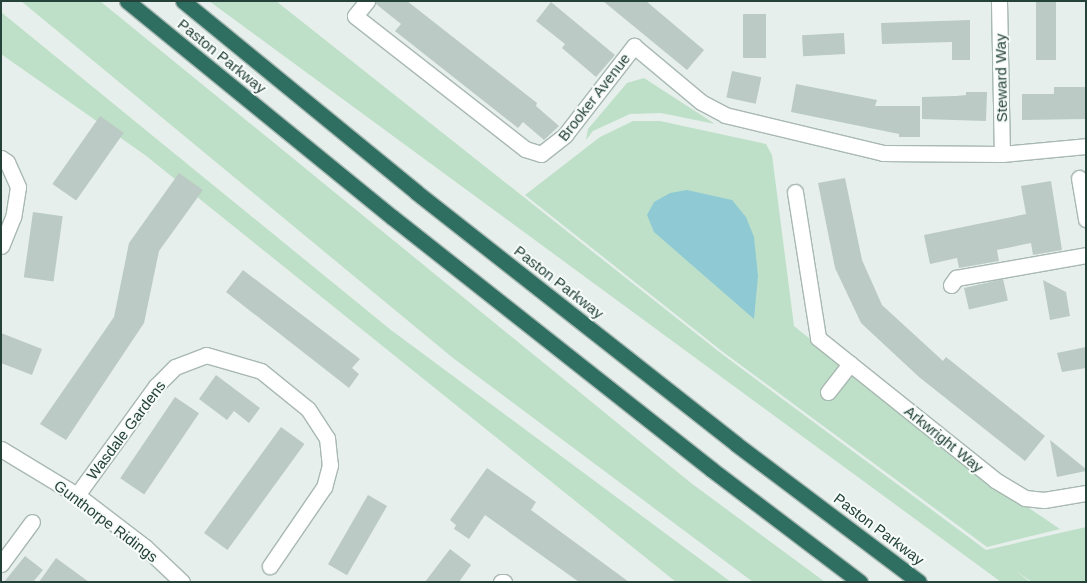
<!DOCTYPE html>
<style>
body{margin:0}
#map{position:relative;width:1087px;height:583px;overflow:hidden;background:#e6efeb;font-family:Arial,sans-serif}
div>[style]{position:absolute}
.green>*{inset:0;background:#bfe0c8}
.water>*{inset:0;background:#8ec9d4}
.building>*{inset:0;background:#bbcac4;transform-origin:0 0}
.roads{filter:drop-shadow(1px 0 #a8b8b2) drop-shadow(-1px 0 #a8b8b2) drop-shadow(0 1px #a8b8b2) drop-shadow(0 -1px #a8b8b2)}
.street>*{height:15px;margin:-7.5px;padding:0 7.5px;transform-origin:7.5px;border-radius:7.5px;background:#fff}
.secondary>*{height:15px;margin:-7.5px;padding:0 7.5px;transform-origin:7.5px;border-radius:7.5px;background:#fff}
.highway>*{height:15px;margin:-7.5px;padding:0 7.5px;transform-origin:7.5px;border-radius:7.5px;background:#2f6f62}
span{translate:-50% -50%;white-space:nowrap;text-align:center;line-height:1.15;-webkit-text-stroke:4px #f7fbf9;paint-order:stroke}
.street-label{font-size:15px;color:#24423a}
.frame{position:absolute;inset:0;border:2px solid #24423a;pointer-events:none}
</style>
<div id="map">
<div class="green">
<div style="clip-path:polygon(21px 1px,100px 1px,691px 483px,825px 582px,753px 582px,453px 358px)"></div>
<div style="clip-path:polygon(209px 1px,276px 1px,722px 354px,986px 550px,1086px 527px,1086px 582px,1032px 582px,1016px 571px,1030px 582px,1001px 582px)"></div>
<div style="clip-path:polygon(1px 12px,391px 330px,731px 582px,676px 582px,145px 155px,1px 54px)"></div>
<div style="clip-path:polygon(644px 78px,715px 124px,661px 113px,630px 114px,593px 131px,586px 140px,588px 129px,627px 83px)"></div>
<div style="clip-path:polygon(633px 121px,660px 121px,766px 144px,772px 155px,794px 326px,974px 471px,1060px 529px,987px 547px,723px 352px,525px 195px,600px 137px)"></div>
</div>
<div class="water">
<div style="clip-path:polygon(687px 190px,732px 200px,746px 217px,754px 237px,758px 276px,754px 319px,654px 232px,647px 215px,654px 202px,670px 193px)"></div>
</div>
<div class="building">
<div style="clip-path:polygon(376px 1px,407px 1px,537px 103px,536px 106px,559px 126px,544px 140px,523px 122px,518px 128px,395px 31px,401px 24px,376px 4px)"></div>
<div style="clip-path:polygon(603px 1px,646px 1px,704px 50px,687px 70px)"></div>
<div style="left:1036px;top:1px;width:20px;height:59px"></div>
<div style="clip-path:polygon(551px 2px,615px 55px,596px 77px,562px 48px,565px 44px,536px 21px)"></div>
<div style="left:743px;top:14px;width:23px;height:44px"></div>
<div style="clip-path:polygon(970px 20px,970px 60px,952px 60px,952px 42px,882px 44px,881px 23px)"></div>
<div style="left:844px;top:33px;width:21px;height:42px;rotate:87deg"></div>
<div style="left:732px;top:71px;width:30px;height:27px;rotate:12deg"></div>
<div style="clip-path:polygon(796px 84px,877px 100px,875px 106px,920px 106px,920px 137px,899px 137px,899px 134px,791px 112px)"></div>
<div style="clip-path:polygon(1054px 87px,1086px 87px,1086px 119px,1022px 120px,1022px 94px,1054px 94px)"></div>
<div style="clip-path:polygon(966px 92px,987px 92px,986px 121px,922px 119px,922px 97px,956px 96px,966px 95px)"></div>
<div style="left:100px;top:116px;width:29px;height:83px;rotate:35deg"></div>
<div style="clip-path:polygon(179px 173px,203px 190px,159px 251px,144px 323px,66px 440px,40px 424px,114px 317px,129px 243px)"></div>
<div style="clip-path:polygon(845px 178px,862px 260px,882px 305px,943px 361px,946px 357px,1045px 436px,1025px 461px,919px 377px,861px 323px,835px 268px,818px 183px)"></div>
<div style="clip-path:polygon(1051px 181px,1062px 250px,1033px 255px,1031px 243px,997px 250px,999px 261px,959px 268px,957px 258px,930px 264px,924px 235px,1026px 214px,1021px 186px)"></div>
<div style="left:33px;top:212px;width:30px;height:66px;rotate:8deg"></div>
<div style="clip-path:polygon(243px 270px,360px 359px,352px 368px,359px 374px,349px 388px,226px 292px)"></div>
<div style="left:1003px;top:279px;width:22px;height:40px;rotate:77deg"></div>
<div style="clip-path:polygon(1043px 280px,1066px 292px,1070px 316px,1050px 320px)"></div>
<div style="clip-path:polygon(1px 333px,42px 349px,32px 375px,1px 363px)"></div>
<div style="clip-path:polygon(1086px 347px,1086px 368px,1062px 372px,1057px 353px)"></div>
<div style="clip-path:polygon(216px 375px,260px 408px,249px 423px,234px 411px,227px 420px,199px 399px)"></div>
<div style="left:175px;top:397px;width:29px;height:98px;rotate:34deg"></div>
<div style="left:281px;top:427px;width:29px;height:131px;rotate:36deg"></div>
<div style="clip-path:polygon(1050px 440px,1086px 469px,1086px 471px,1057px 477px)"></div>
<div style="clip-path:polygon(487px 468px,536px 502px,531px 510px,629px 582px,579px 582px,485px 515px,469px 539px,454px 529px,456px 525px,450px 520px)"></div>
<div style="left:368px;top:495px;width:22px;height:80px;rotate:30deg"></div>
<div style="clip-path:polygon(450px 549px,471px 565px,459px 582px,425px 582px)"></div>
<div style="clip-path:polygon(25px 556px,43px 570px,33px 582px,4px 582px)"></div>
<div style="clip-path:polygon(56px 558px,89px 582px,39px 582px)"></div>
</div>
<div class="roads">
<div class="street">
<div style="left:367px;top:1px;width:19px;rotate:129deg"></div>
<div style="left:355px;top:16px;width:216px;rotate:38deg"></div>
<div style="left:525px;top:149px;width:17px;rotate:17deg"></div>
<div style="left:541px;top:154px;width:31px;rotate:-38deg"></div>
<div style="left:565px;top:135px;width:113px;rotate:-52.2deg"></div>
<div style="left:634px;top:46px;width:87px;rotate:39.9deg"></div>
<div style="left:701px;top:102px;width:27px;rotate:28deg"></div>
<div style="left:725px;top:115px;width:163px;rotate:13.5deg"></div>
<div style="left:883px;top:153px;width:119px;rotate:0.5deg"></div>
<div style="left:1002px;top:154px;width:84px;rotate:-5.4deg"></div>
<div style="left:999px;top:1px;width:153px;rotate:88.9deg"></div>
<div style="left:1px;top:158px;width:7px;rotate:34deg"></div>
<div style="left:7px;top:162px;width:27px;rotate:66deg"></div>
<div style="left:18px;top:187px;width:30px;rotate:99deg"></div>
<div style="left:13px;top:217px;width:31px;rotate:112deg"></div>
<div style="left:1079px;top:178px;width:42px;rotate:80.3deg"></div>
<div style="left:795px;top:192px;width:148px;rotate:81deg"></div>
<div style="left:818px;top:338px;width:227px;rotate:38.7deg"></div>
<div style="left:995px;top:480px;width:35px;rotate:31deg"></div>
<div style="left:1025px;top:498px;width:19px;rotate:6deg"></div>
<div style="left:1044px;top:500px;width:43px;rotate:-9.5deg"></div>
<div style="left:951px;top:285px;width:9px;rotate:-54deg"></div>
<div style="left:956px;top:278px;width:132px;rotate:-10deg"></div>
<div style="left:828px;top:392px;width:36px;rotate:-52deg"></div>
<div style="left:77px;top:495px;width:135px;rotate:-54.1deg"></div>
<div style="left:156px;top:386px;width:27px;rotate:-45deg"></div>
<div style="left:175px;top:367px;width:33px;rotate:-21deg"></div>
<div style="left:206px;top:355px;width:57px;rotate:16.2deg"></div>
<div style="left:261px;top:371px;width:60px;rotate:39deg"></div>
<div style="left:308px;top:409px;width:35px;rotate:57deg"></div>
<div style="left:327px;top:438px;width:27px;rotate:84deg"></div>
<div style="left:330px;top:465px;width:23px;rotate:105deg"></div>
<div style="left:324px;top:487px;width:96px;rotate:124.4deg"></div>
<div style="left:1px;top:564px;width:52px;rotate:-53.6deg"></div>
<div style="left:501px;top:582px;width:3px"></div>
</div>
<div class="secondary">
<div style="left:1px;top:449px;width:89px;rotate:31.2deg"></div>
<div style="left:77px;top:495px;width:86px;rotate:37.4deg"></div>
<div style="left:145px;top:547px;width:51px;rotate:43.4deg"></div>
</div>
<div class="highway">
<div style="left:127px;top:1px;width:342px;rotate:39.2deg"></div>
<div style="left:392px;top:217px;width:407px;rotate:38.3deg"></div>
<div style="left:711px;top:469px;width:187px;rotate:37.2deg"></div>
<div style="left:183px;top:1px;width:301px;rotate:39.3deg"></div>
<div style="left:416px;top:192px;width:407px;rotate:38.2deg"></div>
<div style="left:736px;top:444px;width:229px;rotate:37deg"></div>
</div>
</div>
<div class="street-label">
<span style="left:222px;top:56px;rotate:39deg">Paston Parkway</span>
<span style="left:1001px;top:78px;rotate:-91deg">Steward Way</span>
<span style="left:594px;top:97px;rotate:-52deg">Brooker Avenue</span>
<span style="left:559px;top:282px;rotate:38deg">Paston Parkway</span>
<span style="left:126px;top:430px;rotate:-53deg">Wasdale Gardens</span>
<span style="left:944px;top:439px;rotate:39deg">Arkwright Way</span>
<span style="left:106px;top:521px;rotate:37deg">Gunthorpe Ridings</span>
<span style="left:879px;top:529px;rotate:37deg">Paston Parkway</span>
</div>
<div class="frame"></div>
</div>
